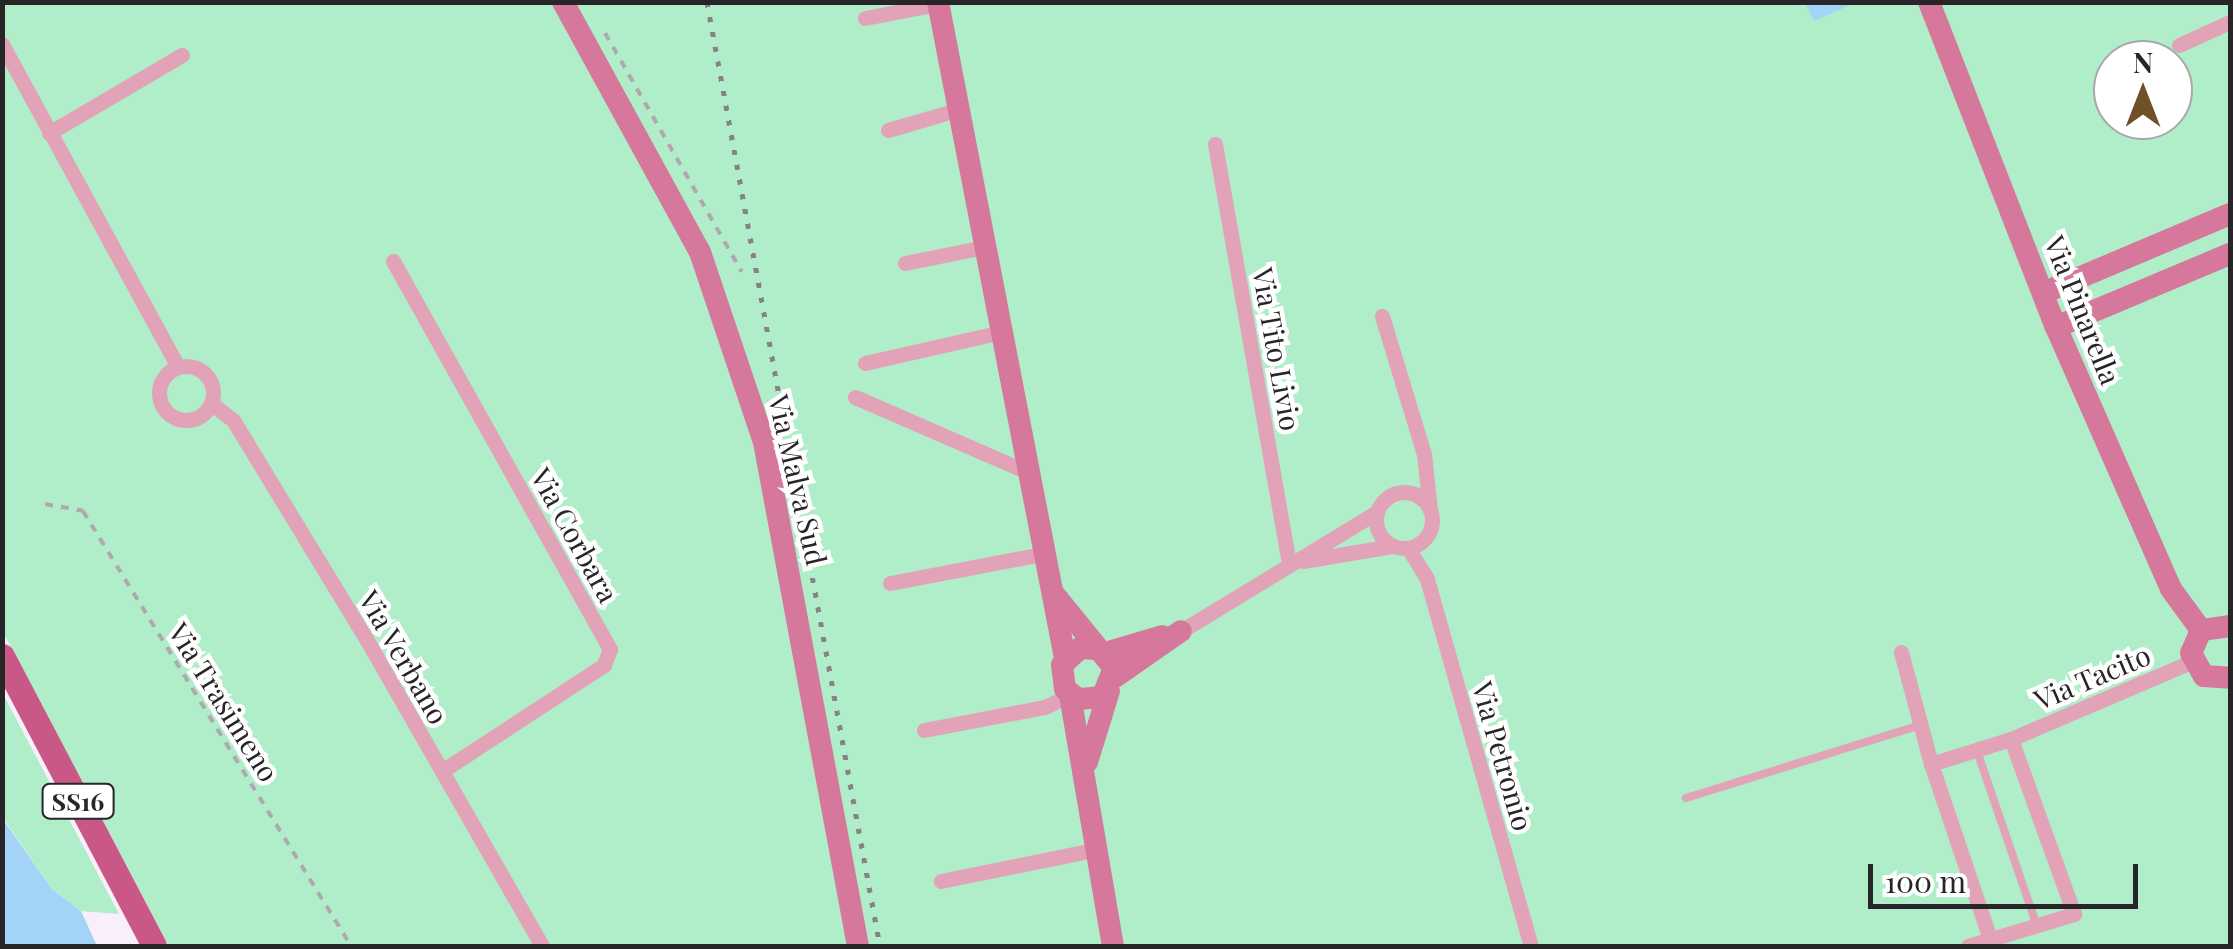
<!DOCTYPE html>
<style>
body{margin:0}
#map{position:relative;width:2233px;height:949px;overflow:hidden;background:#f9effb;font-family:"Playfair Display",serif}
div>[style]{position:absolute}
.green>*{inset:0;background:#b0edc9}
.water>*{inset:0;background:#a3d4f8}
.path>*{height:4px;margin-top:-2px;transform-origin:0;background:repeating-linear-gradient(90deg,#b0a8b1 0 8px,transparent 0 16px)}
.lane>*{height:8px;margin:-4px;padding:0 4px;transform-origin:4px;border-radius:4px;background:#e2a2b8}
.street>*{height:15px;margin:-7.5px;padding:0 7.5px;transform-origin:7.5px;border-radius:7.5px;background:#e2a2b8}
.street>.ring{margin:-7.5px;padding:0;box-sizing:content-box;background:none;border:15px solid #e2a2b8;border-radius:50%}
.secondary>*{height:22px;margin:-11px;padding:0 11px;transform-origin:11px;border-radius:11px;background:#d6789b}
.primary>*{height:25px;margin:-12.5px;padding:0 12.5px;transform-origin:12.5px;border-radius:12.5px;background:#ca5886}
.rail>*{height:5px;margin-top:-2.5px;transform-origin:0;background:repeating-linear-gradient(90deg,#878188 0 5px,transparent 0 15px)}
span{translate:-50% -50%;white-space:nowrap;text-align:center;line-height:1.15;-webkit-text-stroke:9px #fff;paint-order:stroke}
.shield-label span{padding:2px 8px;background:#fff;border:2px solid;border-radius:8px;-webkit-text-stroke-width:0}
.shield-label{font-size:25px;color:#282529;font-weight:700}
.street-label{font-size:28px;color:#282529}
.frame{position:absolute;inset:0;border:5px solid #282529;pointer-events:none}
.north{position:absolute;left:2093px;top:40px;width:100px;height:100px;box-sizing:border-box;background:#fff;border:2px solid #a9a8a9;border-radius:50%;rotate:0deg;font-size:28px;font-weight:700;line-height:40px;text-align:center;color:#282529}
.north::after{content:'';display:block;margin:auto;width:35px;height:45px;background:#705026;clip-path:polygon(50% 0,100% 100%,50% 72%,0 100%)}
.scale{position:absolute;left:1868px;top:864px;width:270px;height:45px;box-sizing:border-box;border:5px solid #282529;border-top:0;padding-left:12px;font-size:30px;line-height:35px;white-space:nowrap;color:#282529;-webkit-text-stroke:8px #fff;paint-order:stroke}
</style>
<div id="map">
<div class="green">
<div style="clip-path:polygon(evenodd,2px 3px,2230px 3px,2230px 946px,169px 946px,3px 632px,2px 3px,2113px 60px,2173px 60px,2173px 120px,2113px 120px,2113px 60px)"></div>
<div style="clip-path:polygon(2px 692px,119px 914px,81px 911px,52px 889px,3px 818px)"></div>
</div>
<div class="water">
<div style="clip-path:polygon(1805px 3px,1855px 3px,1814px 21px)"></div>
<div style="clip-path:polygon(2px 818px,52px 889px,81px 911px,97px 946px,3px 946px)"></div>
</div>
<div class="path">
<div style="left:605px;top:33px;width:275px;rotate:60.2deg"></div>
<div style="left:45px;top:504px;width:39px;rotate:10deg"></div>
<div style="left:83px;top:511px;width:511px;rotate:58.36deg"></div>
</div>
<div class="lane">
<div style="left:1977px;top:751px;width:185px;rotate:71.1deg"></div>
<div style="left:1686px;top:798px;width:246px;rotate:-17.3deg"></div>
</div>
<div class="street">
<div style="left:865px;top:18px;width:74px;rotate:-10.9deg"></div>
<div style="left:2px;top:44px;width:368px;rotate:61.4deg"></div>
<div style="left:2179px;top:45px;width:56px;rotate:-24.3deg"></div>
<div style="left:888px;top:130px;width:72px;rotate:-16.2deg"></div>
<div style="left:49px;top:133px;width:154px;rotate:-30.4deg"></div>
<div style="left:1215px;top:144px;width:425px;rotate:80deg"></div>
<div style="left:393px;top:261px;width:445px;rotate:60.8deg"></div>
<div style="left:610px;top:649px;width:17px;rotate:111deg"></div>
<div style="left:604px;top:665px;width:194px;rotate:146.8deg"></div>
<div style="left:905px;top:263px;width:81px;rotate:-11.4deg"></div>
<div style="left:1382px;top:316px;width:144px;rotate:73.1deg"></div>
<div style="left:1424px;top:454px;width:56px;rotate:83.9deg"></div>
<div style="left:865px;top:363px;width:139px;rotate:-12.8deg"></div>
<div class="ring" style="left:159px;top:366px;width:39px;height:39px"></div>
<div style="left:855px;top:397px;width:191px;rotate:23.5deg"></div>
<div style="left:211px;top:403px;width:28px;rotate:38deg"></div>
<div style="left:233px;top:420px;width:268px;rotate:58.7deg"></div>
<div style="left:372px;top:649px;width:342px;rotate:60.2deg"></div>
<div class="ring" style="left:1376px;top:492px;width:41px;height:41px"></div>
<div style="left:1408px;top:548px;width:36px;rotate:58deg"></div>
<div style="left:1427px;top:579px;width:381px;rotate:74.2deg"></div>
<div style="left:1303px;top:561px;width:90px;rotate:-9.6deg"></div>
<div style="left:890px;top:583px;width:155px;rotate:-10.8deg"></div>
<div style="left:1181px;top:631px;width:229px;rotate:-31.3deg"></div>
<div style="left:1901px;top:652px;width:116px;rotate:75deg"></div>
<div style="left:924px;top:730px;width:123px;rotate:-10.8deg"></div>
<div style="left:1045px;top:707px;width:28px;rotate:-26deg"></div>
<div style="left:941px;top:881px;width:156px;rotate:-11.5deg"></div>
<div style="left:1990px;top:939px;width:185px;rotate:-108.6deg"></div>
<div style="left:1931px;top:764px;width:84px;rotate:-17.4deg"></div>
<div style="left:2011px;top:739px;width:198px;rotate:-23.2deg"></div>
<div style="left:1968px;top:946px;width:111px;rotate:-16.8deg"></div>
<div style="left:2074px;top:914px;width:186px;rotate:-109.8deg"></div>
</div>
<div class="secondary">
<div style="left:563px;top:2px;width:285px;rotate:61.3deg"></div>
<div style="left:700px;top:252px;width:200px;rotate:71.4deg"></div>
<div style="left:764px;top:442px;width:513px;rotate:79.44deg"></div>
<div style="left:938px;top:2px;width:668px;rotate:79.04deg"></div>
<div style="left:1929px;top:2px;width:349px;rotate:68.7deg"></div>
<div style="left:2056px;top:327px;width:286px;rotate:66.3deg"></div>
<div style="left:2171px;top:589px;width:51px;rotate:53.8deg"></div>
<div style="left:2043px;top:293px;width:203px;rotate:-22.9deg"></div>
<div style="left:2056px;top:327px;width:189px;rotate:-22.8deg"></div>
<div style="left:1053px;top:593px;width:97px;rotate:50.9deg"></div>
<div style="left:1114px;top:668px;width:31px;rotate:112deg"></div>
<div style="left:1102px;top:697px;width:24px;rotate:175deg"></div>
<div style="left:1078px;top:699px;width:16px;rotate:-142deg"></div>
<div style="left:1065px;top:689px;width:24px;rotate:-97deg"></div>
<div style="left:1062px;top:665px;width:25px;rotate:-43deg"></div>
<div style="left:1080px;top:648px;width:18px;rotate:3deg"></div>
<div style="left:2230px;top:626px;width:29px;rotate:172deg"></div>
<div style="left:2201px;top:630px;width:25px;rotate:113deg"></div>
<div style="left:2191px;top:653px;width:26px;rotate:61deg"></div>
<div style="left:2204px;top:676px;width:26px;rotate:4deg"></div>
<div style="left:1105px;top:653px;width:60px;rotate:-16.3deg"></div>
<div style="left:1115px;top:677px;width:80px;rotate:-34.9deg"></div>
<div style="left:1070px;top:695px;width:255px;rotate:80.3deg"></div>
<div style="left:1087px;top:762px;width:74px;rotate:-72.8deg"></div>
</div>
<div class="primary">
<div style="left:2px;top:656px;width:327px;rotate:62.3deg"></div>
</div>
<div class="rail">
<div style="left:707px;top:2px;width:960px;rotate:79.62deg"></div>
</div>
<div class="shield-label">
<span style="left:78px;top:801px">SS16</span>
</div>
<div class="street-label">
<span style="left:2083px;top:310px;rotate:68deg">Via Pinarella</span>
<span style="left:1277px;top:349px;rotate:80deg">Via Tito Livio</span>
<span style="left:798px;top:480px;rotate:77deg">Via Malva Sud</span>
<span style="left:575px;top:535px;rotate:61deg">Via Corbara</span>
<span style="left:404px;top:657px;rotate:60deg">Via Verbano</span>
<span style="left:2092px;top:677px;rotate:-23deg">Via Tacito</span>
<span style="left:224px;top:702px;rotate:58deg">Via Trasimeno</span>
<span style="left:1503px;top:756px;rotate:74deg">Via Petronio</span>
</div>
<div class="frame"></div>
<div class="north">N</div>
<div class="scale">100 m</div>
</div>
